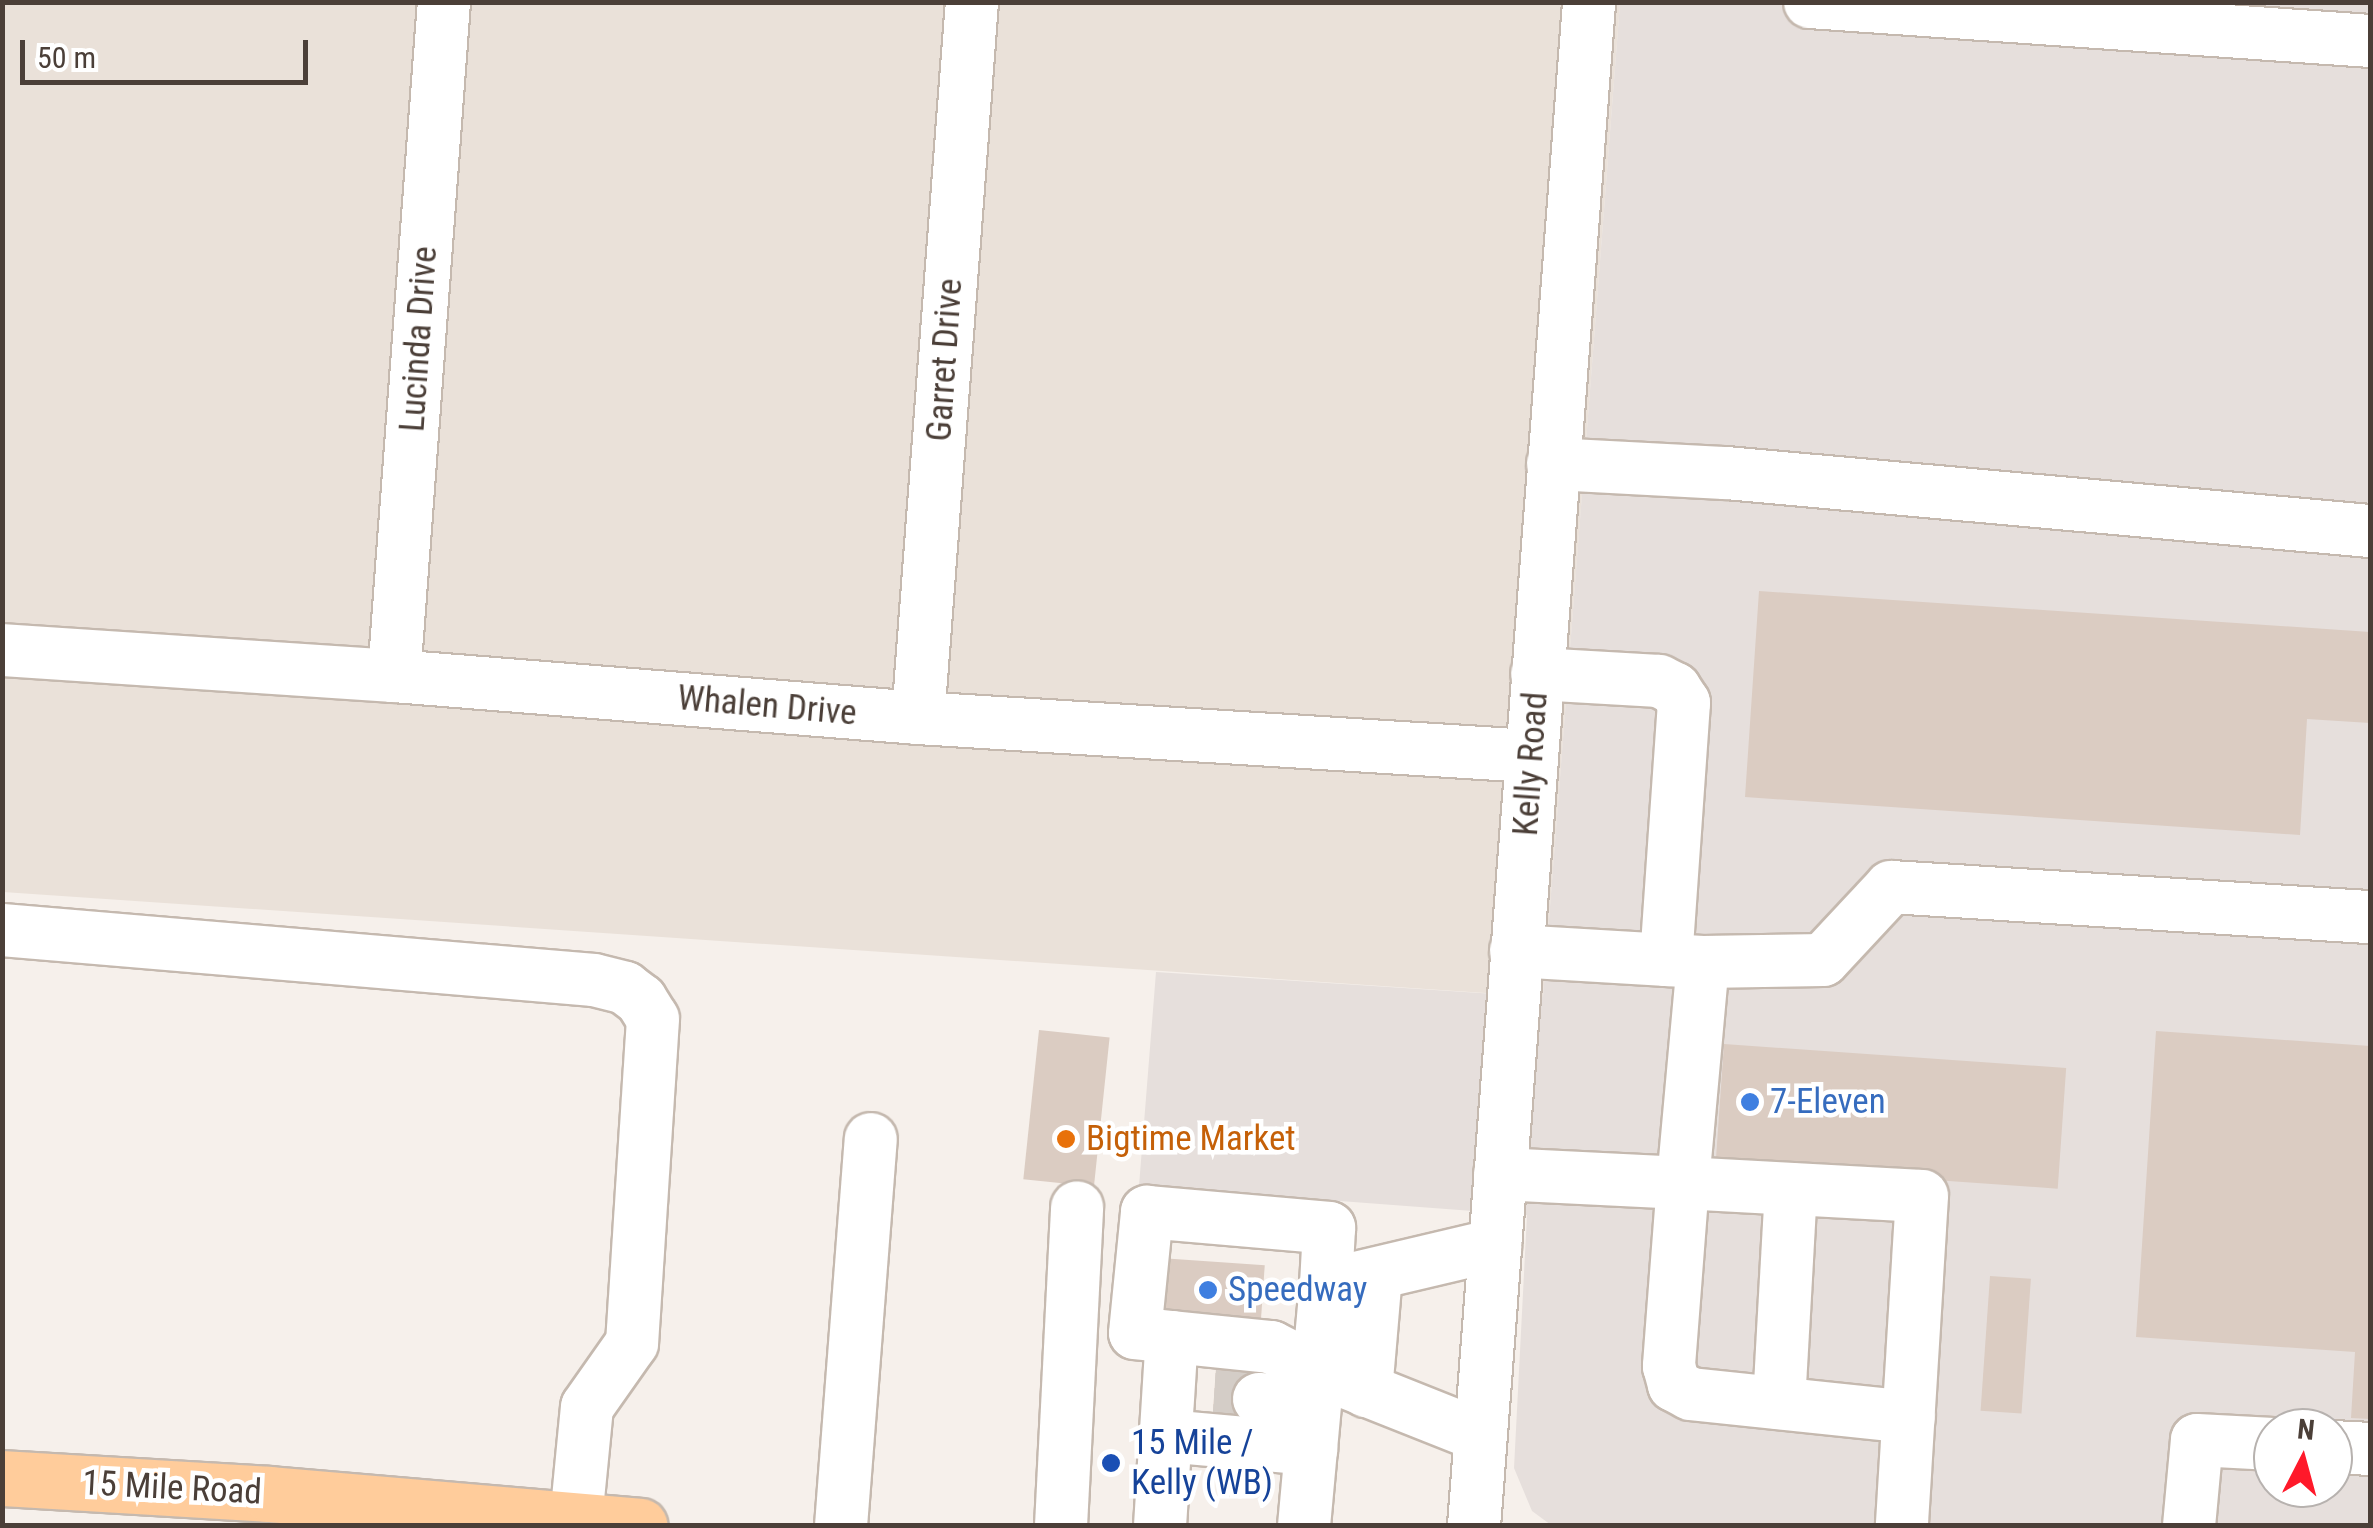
<!DOCTYPE html>
<style>
body{margin:0}
#map{position:relative;width:2373px;height:1528px;overflow:hidden;background:#f6f0eb;font-family:"Roboto Condensed",sans-serif}
div>[style]{position:absolute}
.residential>*{inset:0;background:#eae1d9}
.industrial>*{inset:0;background:#e6dfdc}
.building>*{inset:0;background:#dbccc2;transform-origin:0 0}
.minor-tunnel>*{height:52px;margin-top:-26px;transform-origin:0;background:repeating-linear-gradient(90deg,#d4cdc7 0 52px,transparent 0 78px)}
.roads{filter:drop-shadow(2px 0 #c5b9af) drop-shadow(-2px 0 #c5b9af) drop-shadow(0 2px #c5b9af) drop-shadow(0 -2px #c5b9af)}
.minor>*{height:52px;margin:-26px;padding:0 26px;transform-origin:26px;border-radius:26px;background:#fff}
.major>*{height:55px;margin:-27.5px;padding:0 27.5px;transform-origin:27.5px;border-radius:27.5px;background:#ffcc9b}
.dots>*{width:28px;height:28px;translate:-50% -50%;box-sizing:border-box;border:5px solid #fff;border-radius:50%}
span{translate:-50% -50%;white-space:nowrap;text-align:center;line-height:1.15;-webkit-text-stroke:9px #fff;paint-order:stroke}
.street-label{font-size:35px;color:#4b3f38}
.shop-label{font-size:35px;color:#366cbe}
.left{translate:0 -50%;text-align:left}
.food-label{font-size:35px;color:#c56008}
.transit-label{font-size:35px;color:#164399}
.frame{position:absolute;inset:0;border:5px solid #4b3f38;pointer-events:none}
.north{position:absolute;left:2253px;top:1408px;width:100px;height:100px;box-sizing:border-box;background:#fff;border:2px solid #b7b2af;border-radius:50%;rotate:6deg;font-size:28px;font-weight:700;line-height:40px;text-align:center;color:#4b3f38}
.north::after{content:'';display:block;margin:auto;width:35px;height:45px;background:#ff192a;clip-path:polygon(50% 0,100% 100%,50% 72%,0 100%)}
.scale{position:absolute;left:20px;top:40px;width:288px;height:45px;box-sizing:border-box;border:5px solid #4b3f38;border-top:0;padding-left:12px;font-size:30px;line-height:35px;white-space:nowrap;color:#4b3f38;-webkit-text-stroke:8px #fff;paint-order:stroke}
</style>
<div id="map">
<div class="residential">
<div style="clip-path:polygon(2px 3px,1620px 3px,1543px 997px,3px 892px)"></div>
</div>
<div class="industrial">
<div style="clip-path:polygon(evenodd,1620px 3px,2370px 3px,2370px 1525px,1551px 1525px,1532px 1511px,1514px 1468px,1527px 1215px,1139px 1186px,1156px 972px,1543px 997px,1620px 3px,2273px 1428px,2333px 1428px,2333px 1488px,2273px 1488px,2273px 1428px)"></div>
</div>
<div class="building">
<div style="clip-path:polygon(1759px 591px,2370px 632px,2370px 723px,2307px 719px,2300px 835px,1745px 797px)"></div>
<div style="left:1039px;top:1030px;width:71px;height:150px;rotate:6deg"></div>
<div style="clip-path:polygon(2156px 1031px,2370px 1046px,2370px 1419px,2351px 1418px,2355px 1352px,2136px 1337px)"></div>
<div style="left:1724px;top:1044px;width:343px;height:121px;rotate:4deg"></div>
<div style="left:1160px;top:1258px;width:105px;height:62px;rotate:4deg"></div>
<div style="left:1990px;top:1276px;width:41px;height:135px;rotate:4deg"></div>
<div style="left:1217px;top:1354px;width:45px;height:78px;rotate:4deg"></div>
</div>
<div class="minor-tunnel">
<div style="left:1214px;top:1396px;width:45px;rotate:3.8deg"></div>
</div>
<div class="roads">
<div class="minor">
<div style="left:1810px;top:2px;width:561px;rotate:3.98deg"></div>
<div style="left:1553px;top:464px;width:173px;rotate:3deg"></div>
<div style="left:1726px;top:473px;width:647px;rotate:5.15deg"></div>
<div style="left:2px;top:650px;width:393px;rotate:3.8deg"></div>
<div style="left:394px;top:676px;width:526px;rotate:4.58deg"></div>
<div style="left:918px;top:718px;width:614px;rotate:3.55deg"></div>
<div style="left:394px;top:676px;width:676px;rotate:-85.76deg"></div>
<div style="left:918px;top:718px;width:718px;rotate:-85.69deg"></div>
<div style="left:2px;top:930px;width:594px;rotate:4.83deg"></div>
<div style="left:594px;top:980px;width:32px;rotate:14deg"></div>
<div style="left:625px;top:988px;width:20px;rotate:37deg"></div>
<div style="left:641px;top:1000px;width:22px;rotate:58deg"></div>
<div style="left:653px;top:1019px;width:325px;rotate:93.7deg"></div>
<div style="left:632px;top:1343px;width:78px;rotate:125.1deg"></div>
<div style="left:587px;top:1407px;width:114px;rotate:95.6deg"></div>
<div style="left:1516px;top:951px;width:150px;rotate:3.4deg"></div>
<div style="left:1666px;top:960px;width:258px;rotate:-86deg"></div>
<div style="left:1684px;top:703px;width:17px;rotate:-123deg"></div>
<div style="left:1675px;top:689px;width:18px;rotate:-153deg"></div>
<div style="left:1659px;top:681px;width:122px;rotate:-176.7deg"></div>
<div style="left:1666px;top:960px;width:37px;rotate:3deg"></div>
<div style="left:1703px;top:962px;width:222px;rotate:95.2deg"></div>
<div style="left:1683px;top:1183px;width:239px;rotate:3.1deg"></div>
<div style="left:1922px;top:1196px;width:331px;rotate:93.5deg"></div>
<div style="left:1703px;top:962px;width:120px;rotate:-1deg"></div>
<div style="left:1823px;top:960px;width:100px;rotate:-47deg"></div>
<div style="left:1891px;top:887px;width:480px;rotate:3.6deg"></div>
<div style="left:1500px;top:1174px;width:183px;rotate:2.8deg"></div>
<div style="left:1683px;top:1183px;width:184px;rotate:94.4deg"></div>
<div style="left:1669px;top:1366px;width:20px;rotate:75deg"></div>
<div style="left:1674px;top:1385px;width:19px;rotate:28deg"></div>
<div style="left:1691px;top:1394px;width:219px;rotate:6deg"></div>
<div style="left:1172px;top:1337px;width:37px;rotate:-174deg"></div>
<div style="left:1135px;top:1333px;width:122px;rotate:-84.3deg"></div>
<div style="left:1147px;top:1212px;width:183px;rotate:5deg"></div>
<div style="left:1329px;top:1228px;width:57px;rotate:93deg"></div>
<div style="left:1366px;top:1391px;width:117px;rotate:-85.1deg"></div>
<div style="left:1259px;top:1399px;width:56px;rotate:5.1deg"></div>
<div style="left:1779px;top:1403px;width:214px;rotate:-86.8deg"></div>
<div style="left:1166px;top:1436px;width:146px;rotate:5.1deg"></div>
<div style="left:2333px;top:1447px;width:37px;rotate:3deg"></div>
<div style="left:841px;top:1526px;width:388px;rotate:-85.6deg"></div>
<div style="left:1061px;top:1526px;width:319px;rotate:-87.1deg"></div>
<div style="left:1160px;top:1526px;width:189px;rotate:-86.4deg"></div>
<div style="left:1172px;top:1337px;width:100px;rotate:5.8deg"></div>
<div style="left:1271px;top:1347px;width:53px;rotate:27.1deg"></div>
<div style="left:1318px;top:1371px;width:175px;rotate:21.7deg"></div>
<div style="left:1304px;top:1526px;width:242px;rotate:-84.8deg"></div>
<div style="left:1326px;top:1285px;width:174px;rotate:-13.3deg"></div>
<div style="left:1474px;top:1526px;width:1528px;rotate:-85.68deg"></div>
<div style="left:2189px;top:1526px;width:86px;rotate:-84.7deg"></div>
<div style="left:2197px;top:1440px;width:76px;rotate:3deg"></div>
</div>
<div class="major">
<div style="left:2px;top:1478px;width:267px;rotate:3.4deg"></div>
<div style="left:269px;top:1494px;width:372px;rotate:4.9deg"></div>
</div>
</div>
<div class="dots">
<div style="left:1750px;top:1102px;background:#3f7fe0"></div>
<div style="left:1066px;top:1139px;background:#e8710a"></div>
<div style="left:1208px;top:1290px;background:#3f7fe0"></div>
<div style="left:1111px;top:1463px;background:#1a4fb4"></div>
</div>
<div class="street-label">
<span style="left:419px;top:339px;rotate:-86deg">Lucinda Drive</span>
<span style="left:945px;top:360px;rotate:-86deg">Garret Drive</span>
<span style="left:767px;top:706px;rotate:5deg">Whalen Drive</span>
<span style="left:1531px;top:764px;rotate:-86deg">Kelly Road</span>
<span style="left:172px;top:1488px;rotate:3deg">15 Mile Road</span>
</div>
<div class="shop-label">
<span class="left" style="left:1770px;top:1102px">7-Eleven</span>
<span class="left" style="left:1228px;top:1290px">Speedway</span>
</div>
<div class="food-label">
<span class="left" style="left:1086px;top:1139px">Bigtime Market</span>
</div>
<div class="transit-label">
<span class="left" style="left:1131px;top:1463px">15 Mile /<br>Kelly (WB)</span>
</div>
<div class="frame"></div>
<div class="north">N</div>
<div class="scale">50 m</div>
</div>
